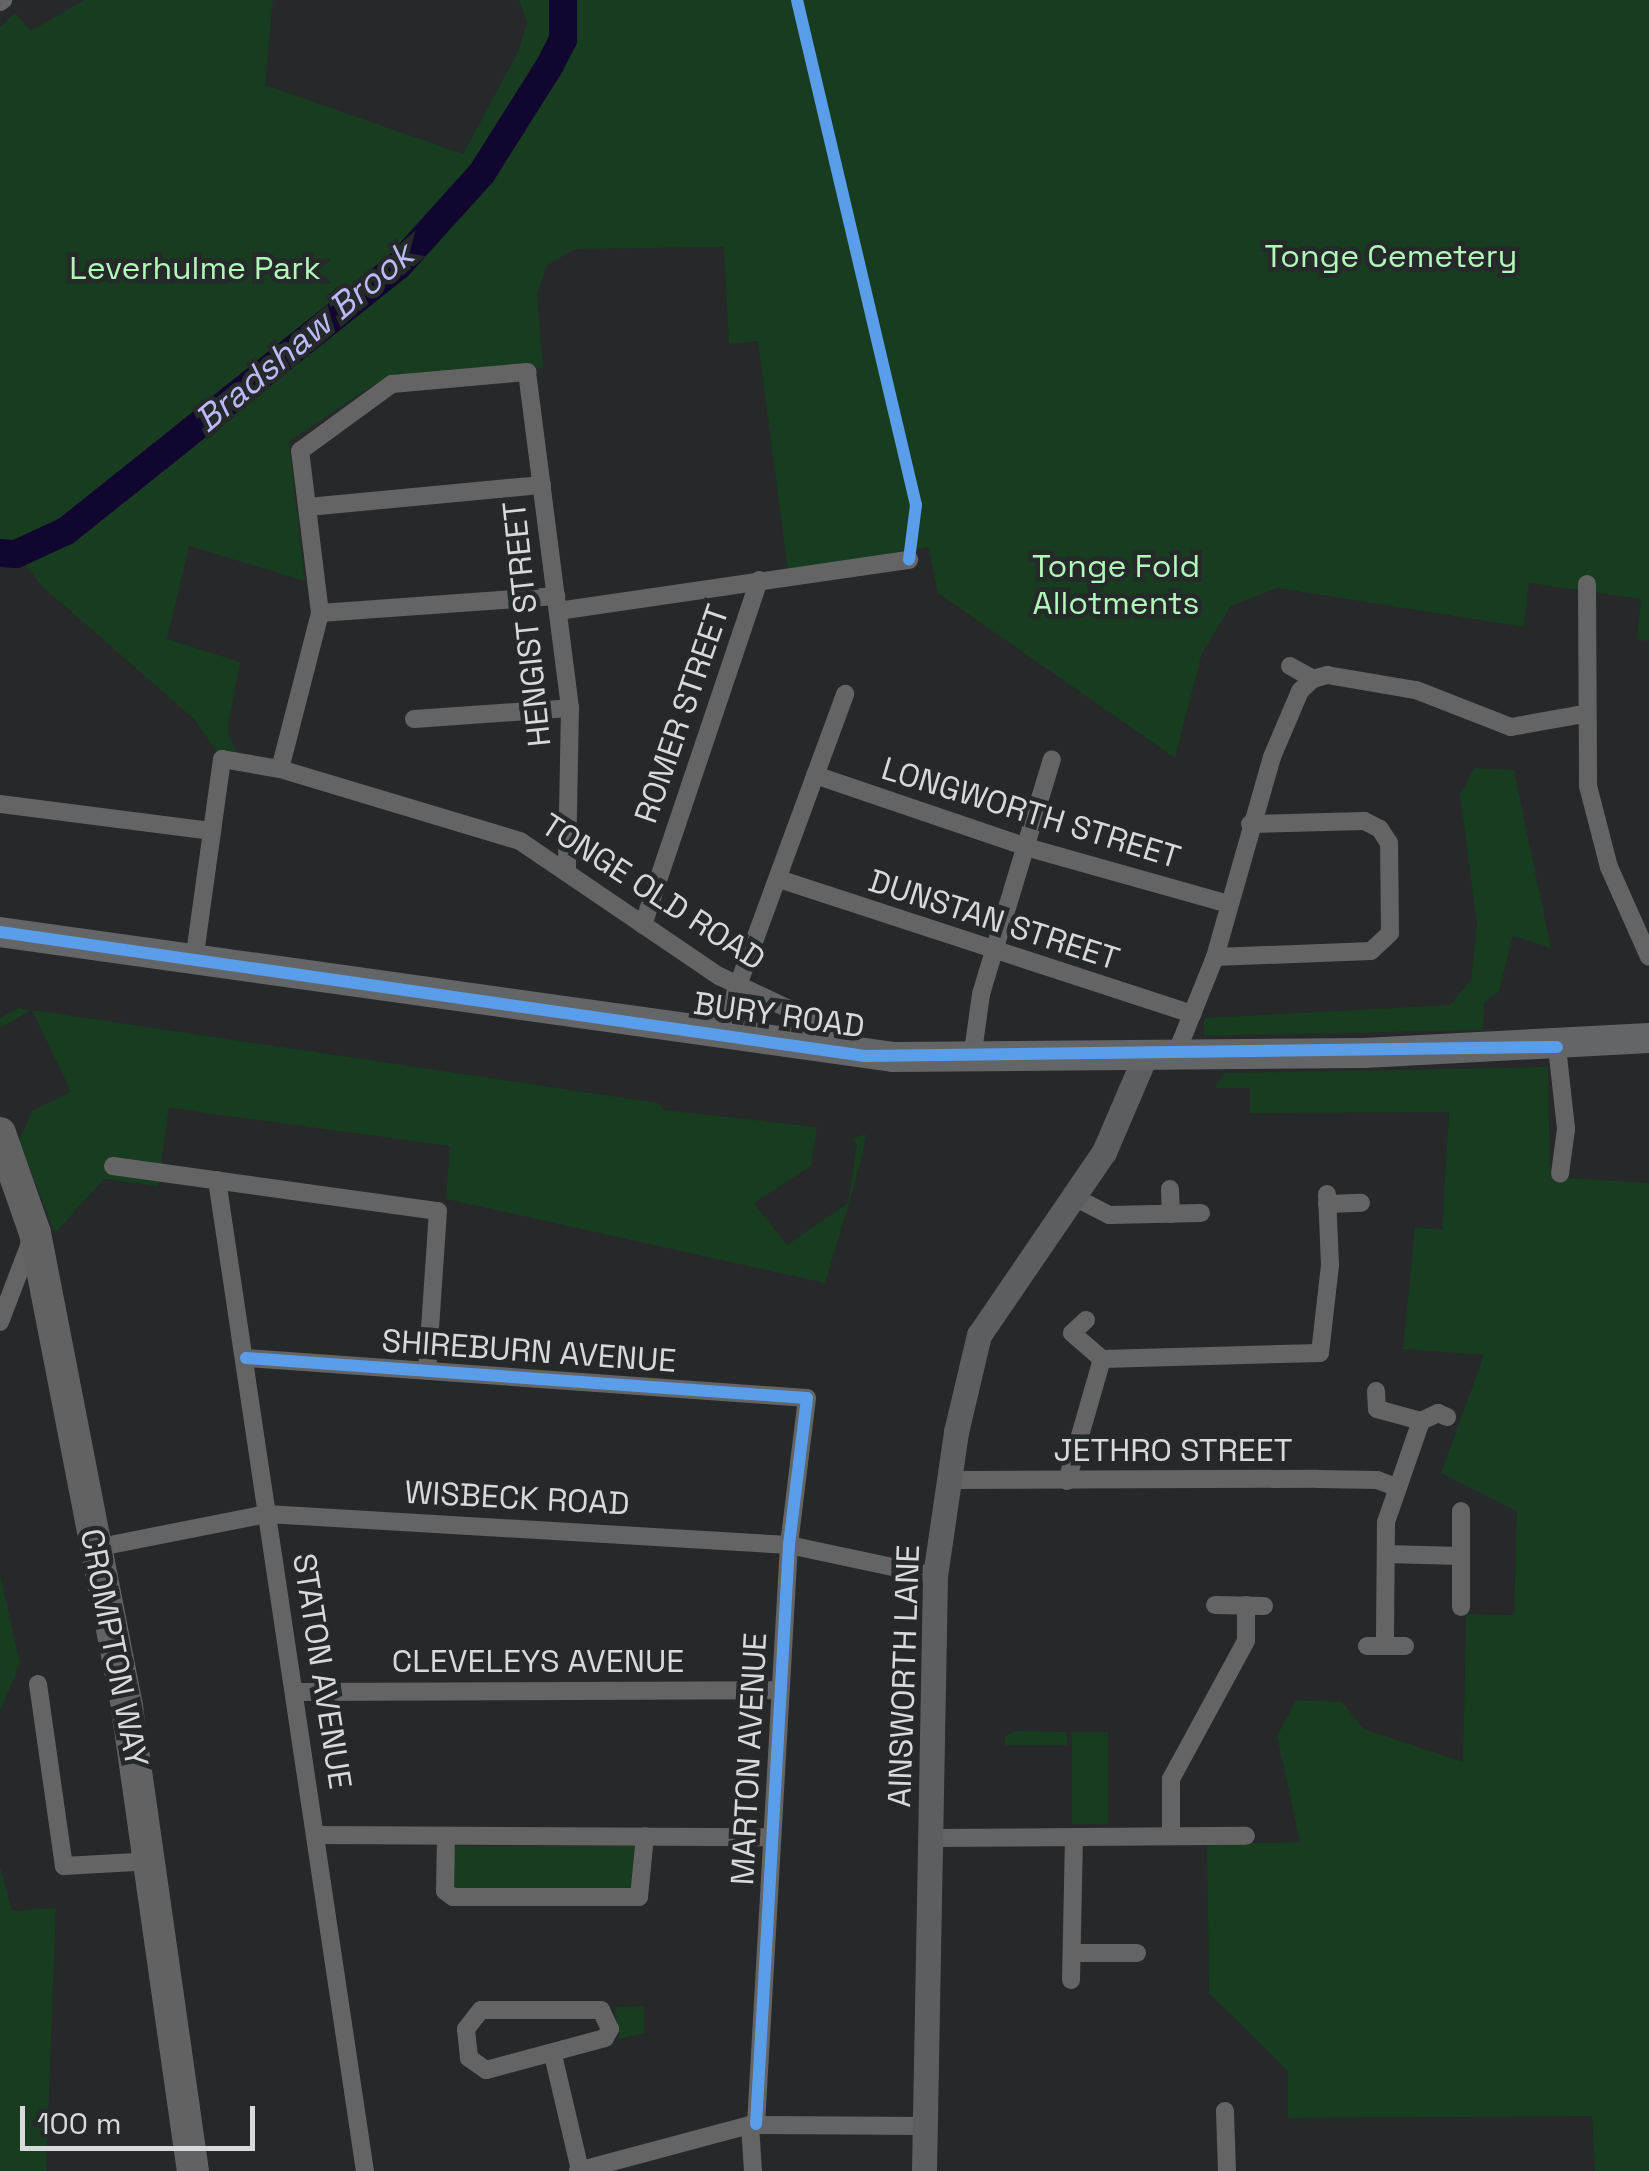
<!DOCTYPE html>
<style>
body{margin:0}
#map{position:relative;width:1649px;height:2171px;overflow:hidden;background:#262829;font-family:"Space Grotesk",sans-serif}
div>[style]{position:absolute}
.green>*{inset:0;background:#173c1f;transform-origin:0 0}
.river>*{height:28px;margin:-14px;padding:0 14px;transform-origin:14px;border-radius:14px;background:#11062f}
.street>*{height:18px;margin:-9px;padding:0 9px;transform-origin:9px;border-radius:9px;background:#646465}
.secondary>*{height:25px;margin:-12.5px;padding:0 12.5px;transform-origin:12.5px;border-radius:12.5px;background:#5d5e5f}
.primary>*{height:30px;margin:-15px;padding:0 15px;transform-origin:15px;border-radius:15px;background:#646566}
.highway>*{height:32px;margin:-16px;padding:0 16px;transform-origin:16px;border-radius:16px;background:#626263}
.cycleway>*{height:12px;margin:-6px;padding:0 6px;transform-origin:6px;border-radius:6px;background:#5a9eea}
span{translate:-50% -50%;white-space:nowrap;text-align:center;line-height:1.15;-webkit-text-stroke:9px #25292a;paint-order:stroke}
.park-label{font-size:32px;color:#b1f9b8}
.street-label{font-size:32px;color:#d7dada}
.water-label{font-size:35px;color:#bdb9fa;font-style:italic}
.scale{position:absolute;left:20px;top:2106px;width:235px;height:45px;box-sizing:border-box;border:5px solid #d7dada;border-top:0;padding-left:12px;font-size:30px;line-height:35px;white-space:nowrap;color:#d7dada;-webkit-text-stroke:8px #25292a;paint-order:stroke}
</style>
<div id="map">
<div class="green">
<div style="clip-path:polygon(84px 0,273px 0,265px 85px,463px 154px,518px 52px,527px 22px,519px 0,1649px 0,1649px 641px,1637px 640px,1641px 599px,1529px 583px,1524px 627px,1277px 588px,1231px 606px,1202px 653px,1175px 758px,938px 593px,928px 547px,788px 571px,758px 341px,729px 344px,724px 247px,575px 249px,546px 266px,537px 296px,543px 368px,375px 384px,289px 441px,305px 581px,189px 546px,167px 639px,240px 662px,227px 732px,241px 762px,222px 759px,194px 719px,43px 587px,16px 554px,0 553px,0 27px,15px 13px,31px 31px)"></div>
<div style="clip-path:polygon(1474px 768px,1514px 770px,1551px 948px,1513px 936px,1499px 991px,1484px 1003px,1483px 1030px,1204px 1036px,1204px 1018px,1450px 1005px,1471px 980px,1477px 924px,1460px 795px)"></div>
<div style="clip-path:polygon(18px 1008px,658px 1103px,664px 1110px,817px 1127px,811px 1166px,754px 1203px,787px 1245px,848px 1203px,857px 1145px,850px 1139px,866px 1134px,863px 1153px,849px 1203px,825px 1283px,446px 1199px,450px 1146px,169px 1108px,158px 1186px,104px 1179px,55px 1233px,19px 1141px,32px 1111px,71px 1092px,32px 1010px,0 1028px,0 1018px)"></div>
<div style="clip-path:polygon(1548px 1067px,1550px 1177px,1649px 1183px,1649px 2171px,1595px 2171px,1592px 2116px,1288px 2118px,1288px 2071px,1209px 1993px,1207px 1844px,1300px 1842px,1277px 1736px,1296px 1700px,1342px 1702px,1364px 1729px,1463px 1762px,1466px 1614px,1514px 1615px,1517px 1511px,1441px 1473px,1484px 1355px,1403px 1349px,1415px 1227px,1442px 1230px,1449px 1112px,1250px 1113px,1250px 1088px,1215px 1088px,1224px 1073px)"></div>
<div style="clip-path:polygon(0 1574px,20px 1663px,0 1712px)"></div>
<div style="clip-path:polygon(1016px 1731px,1067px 1732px,1067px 1745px,1005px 1745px,1005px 1736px)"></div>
<div style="left:1072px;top:1732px;width:36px;height:92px"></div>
<div style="clip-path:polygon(634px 1846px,633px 1890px,458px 1890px,452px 1883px,455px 1846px)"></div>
<div style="clip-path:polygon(0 1866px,12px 1911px,56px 1908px,46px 2171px,0 2171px)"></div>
<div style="clip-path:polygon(644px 2006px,644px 2033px,619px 2039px,615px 2007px)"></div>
</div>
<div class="river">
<div style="left:0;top:553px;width:16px;rotate:4deg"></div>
<div style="left:16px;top:554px;width:55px;rotate:-24.7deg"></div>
<div style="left:66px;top:531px;width:425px;rotate:-38.6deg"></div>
<div style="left:398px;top:266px;width:125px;rotate:-47.9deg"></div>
<div style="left:482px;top:173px;width:128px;rotate:-57.8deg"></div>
<div style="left:550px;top:65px;width:28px;rotate:-63deg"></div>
<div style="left:563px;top:40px;width:40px;rotate:-90deg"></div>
</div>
<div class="street">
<div style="left:0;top:2px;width:4px;rotate:-34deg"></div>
<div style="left:308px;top:507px;width:235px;rotate:-5.4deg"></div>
<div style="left:1587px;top:584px;width:202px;rotate:89.7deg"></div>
<div style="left:1588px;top:786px;width:84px;rotate:75.5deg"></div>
<div style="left:1609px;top:867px;width:98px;rotate:66deg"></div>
<div style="left:558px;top:611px;width:355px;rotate:-8.3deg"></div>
<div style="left:320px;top:613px;width:237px;rotate:-4.1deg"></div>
<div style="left:1290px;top:666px;width:26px;rotate:29deg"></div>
<div style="left:414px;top:719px;width:156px;rotate:-4deg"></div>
<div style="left:280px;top:769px;width:161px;rotate:-75.6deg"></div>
<div style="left:320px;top:613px;width:163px;rotate:-97deg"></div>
<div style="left:300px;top:451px;width:114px;rotate:-36.1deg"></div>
<div style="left:392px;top:384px;width:136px;rotate:-5.1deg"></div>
<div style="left:527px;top:372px;width:339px;rotate:82.7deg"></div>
<div style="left:570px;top:708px;width:161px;rotate:91.1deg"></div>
<div style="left:815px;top:775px;width:223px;rotate:18.8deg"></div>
<div style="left:1026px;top:847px;width:211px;rotate:15.7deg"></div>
<div style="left:0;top:804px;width:214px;rotate:7.3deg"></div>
<div style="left:779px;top:879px;width:435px;rotate:18.1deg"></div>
<div style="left:643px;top:925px;width:364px;rotate:-71.4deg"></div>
<div style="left:1215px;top:957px;width:156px;rotate:-2.2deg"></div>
<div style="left:1371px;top:951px;width:26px;rotate:-43deg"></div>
<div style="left:1390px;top:933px;width:90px;rotate:-90.6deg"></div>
<div style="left:1389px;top:843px;width:17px;rotate:-123deg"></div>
<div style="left:1380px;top:829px;width:18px;rotate:-153deg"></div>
<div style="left:1364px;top:821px;width:114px;rotate:178.5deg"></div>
<div style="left:194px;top:961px;width:204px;rotate:-82.1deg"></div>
<div style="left:222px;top:759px;width:59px;rotate:9.8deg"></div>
<div style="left:280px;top:769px;width:251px;rotate:16.7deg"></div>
<div style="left:520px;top:841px;width:240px;rotate:34.2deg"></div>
<div style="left:719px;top:976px;width:145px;rotate:25.3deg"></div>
<div style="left:850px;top:1038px;width:17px;rotate:50deg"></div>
<div style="left:728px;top:1037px;width:41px;rotate:-81.7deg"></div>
<div style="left:734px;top:996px;width:322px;rotate:-69.8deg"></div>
<div style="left:1557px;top:1047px;width:82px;rotate:83.7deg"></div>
<div style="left:1566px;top:1129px;width:45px;rotate:97.6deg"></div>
<div style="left:1176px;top:1054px;width:105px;rotate:-68.1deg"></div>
<div style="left:1215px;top:957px;width:208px;rotate:-74.1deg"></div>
<div style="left:1272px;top:757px;width:72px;rotate:-67deg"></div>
<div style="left:1300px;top:691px;width:18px;rotate:-43deg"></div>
<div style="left:1313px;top:679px;width:15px;rotate:-16deg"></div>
<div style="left:1327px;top:675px;width:90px;rotate:9.6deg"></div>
<div style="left:1416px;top:690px;width:102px;rotate:21.3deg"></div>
<div style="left:1511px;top:727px;width:73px;rotate:-10.2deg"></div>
<div style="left:972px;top:1059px;width:66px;rotate:-82.1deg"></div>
<div style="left:981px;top:994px;width:245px;rotate:-73.2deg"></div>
<div style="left:113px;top:1166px;width:328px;rotate:7.9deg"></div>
<div style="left:438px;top:1211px;width:160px;rotate:93.9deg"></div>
<div style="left:217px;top:1180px;width:1002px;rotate:81.51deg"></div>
<div style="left:1170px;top:1189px;width:25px;rotate:88deg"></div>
<div style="left:1074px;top:1197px;width:39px;rotate:27deg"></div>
<div style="left:1109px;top:1215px;width:92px;rotate:-1.2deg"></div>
<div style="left:1327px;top:1204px;width:34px;rotate:-2deg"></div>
<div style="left:1086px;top:1320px;width:19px;rotate:137deg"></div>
<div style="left:1072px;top:1333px;width:40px;rotate:41deg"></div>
<div style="left:0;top:1322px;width:90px;rotate:-69.1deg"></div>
<div style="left:246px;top:1358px;width:562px;rotate:4.08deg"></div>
<div style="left:807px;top:1398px;width:148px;rotate:97deg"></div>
<div style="left:789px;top:1545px;width:580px;rotate:93.26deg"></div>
<div style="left:1102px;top:1359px;width:218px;rotate:-1.6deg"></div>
<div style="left:1320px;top:1353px;width:89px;rotate:-83.5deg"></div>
<div style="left:1330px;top:1265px;width:71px;rotate:-92.4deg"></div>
<div style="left:1376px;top:1391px;width:18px;rotate:87deg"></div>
<div style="left:1377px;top:1409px;width:46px;rotate:15.3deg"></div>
<div style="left:1421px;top:1421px;width:107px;rotate:109.1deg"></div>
<div style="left:1386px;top:1522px;width:124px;rotate:90.5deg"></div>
<div style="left:1421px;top:1421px;width:19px;rotate:-25deg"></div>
<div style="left:1438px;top:1413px;width:10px;rotate:24deg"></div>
<div style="left:949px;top:1480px;width:369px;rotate:-0.2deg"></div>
<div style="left:1318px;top:1479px;width:59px;rotate:1deg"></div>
<div style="left:1377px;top:1480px;width:20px;rotate:20deg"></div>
<div style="left:1067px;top:1481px;width:127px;rotate:-74deg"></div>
<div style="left:95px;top:1548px;width:175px;rotate:-11.2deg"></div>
<div style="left:267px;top:1514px;width:523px;rotate:3.4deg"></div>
<div style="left:789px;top:1545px;width:149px;rotate:12deg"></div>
<div style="left:1386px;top:1554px;width:75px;rotate:1.5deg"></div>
<div style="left:1215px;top:1605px;width:49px;rotate:1.2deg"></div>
<div style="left:1461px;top:1607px;width:96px;rotate:-90deg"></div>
<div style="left:1367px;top:1646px;width:38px"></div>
<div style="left:38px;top:1684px;width:184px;rotate:81.9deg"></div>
<div style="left:64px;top:1866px;width:89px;rotate:-3.2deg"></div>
<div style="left:295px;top:1692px;width:485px;rotate:-0.2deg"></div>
<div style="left:317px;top:1835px;width:454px;rotate:0.3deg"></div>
<div style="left:446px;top:1836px;width:55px;rotate:91deg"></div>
<div style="left:445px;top:1891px;width:10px;rotate:37deg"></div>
<div style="left:453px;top:1897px;width:186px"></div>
<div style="left:639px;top:1897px;width:61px;rotate:-84.4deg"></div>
<div style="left:1171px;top:1836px;width:57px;rotate:-90deg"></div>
<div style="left:1171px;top:1779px;width:157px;rotate:-61.5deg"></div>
<div style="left:1246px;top:1641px;width:36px;rotate:-90deg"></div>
<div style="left:931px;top:1838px;width:315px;rotate:-0.4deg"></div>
<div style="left:1072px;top:1953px;width:65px"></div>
<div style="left:1071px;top:1980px;width:143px;rotate:-88.8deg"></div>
<div style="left:481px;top:2010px;width:120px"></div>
<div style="left:601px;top:2010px;width:21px;rotate:65deg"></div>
<div style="left:610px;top:2029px;width:10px;rotate:119deg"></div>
<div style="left:605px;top:2038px;width:123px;rotate:164.9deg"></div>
<div style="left:486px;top:2070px;width:21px;rotate:-145deg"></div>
<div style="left:469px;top:2058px;width:29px;rotate:-96deg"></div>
<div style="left:466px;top:2029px;width:24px;rotate:-52deg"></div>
<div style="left:553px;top:2055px;width:118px;rotate:76.8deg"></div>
<div style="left:1225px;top:2111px;width:60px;rotate:88.1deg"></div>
<div style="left:750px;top:2125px;width:46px;rotate:86.3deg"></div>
<div style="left:578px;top:2171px;width:178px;rotate:-15deg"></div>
<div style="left:750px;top:2125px;width:175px;rotate:0.3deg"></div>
</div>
<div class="secondary">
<div style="left:924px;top:2171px;width:595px;rotate:-88.94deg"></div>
<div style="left:935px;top:1576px;width:146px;rotate:-81.7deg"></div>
<div style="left:956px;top:1432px;width:100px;rotate:-76.7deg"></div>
<div style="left:979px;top:1335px;width:222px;rotate:-55.7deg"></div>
<div style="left:1104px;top:1152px;width:107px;rotate:-66.8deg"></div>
</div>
<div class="primary">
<div style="left:0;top:932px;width:903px;rotate:7.96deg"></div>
<div style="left:894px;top:1057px;width:470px;rotate:-0.5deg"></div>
<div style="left:1364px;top:1053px;width:285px;rotate:-3deg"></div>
</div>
<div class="highway">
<div style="left:0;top:1133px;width:106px;rotate:70.7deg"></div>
<div style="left:35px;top:1233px;width:484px;rotate:79deg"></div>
<div style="left:127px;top:1708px;width:468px;rotate:81.9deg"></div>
</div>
<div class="cycleway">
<div style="left:797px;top:0;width:519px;rotate:76.74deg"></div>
<div style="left:916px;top:505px;width:55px;rotate:97.3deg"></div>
<div style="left:0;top:932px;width:874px;rotate:8.16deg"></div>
<div style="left:865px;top:1056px;width:692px;rotate:-0.75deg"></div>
<div style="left:246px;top:1358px;width:562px;rotate:4.08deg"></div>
<div style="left:807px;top:1398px;width:148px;rotate:97deg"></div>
<div style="left:789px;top:1545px;width:580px;rotate:93.26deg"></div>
</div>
<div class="park-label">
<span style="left:1391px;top:256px">Tonge Cemetery</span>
<span style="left:195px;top:268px">Leverhulme Park</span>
<span style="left:1116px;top:585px">Tonge Fold<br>Allotments</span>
</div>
<div class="street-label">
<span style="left:527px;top:624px;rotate:-96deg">HENGIST STREET</span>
<span style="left:682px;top:714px;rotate:-71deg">ROMER STREET</span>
<span style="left:1031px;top:813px;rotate:17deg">LONGWORTH STREET</span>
<span style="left:653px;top:892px;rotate:33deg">TONGE OLD ROAD</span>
<span style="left:994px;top:920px;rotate:18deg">DUNSTAN STREET</span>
<span style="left:779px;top:1015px;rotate:8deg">BURY ROAD</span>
<span style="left:529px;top:1351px;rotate:4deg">SHIREBURN AVENUE</span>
<span style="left:1173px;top:1450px">JETHRO STREET</span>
<span style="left:517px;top:1498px;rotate:3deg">WISBECK ROAD</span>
<span style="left:114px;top:1648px;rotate:79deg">CROMPTON WAY</span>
<span style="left:538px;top:1661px">CLEVELEYS AVENUE</span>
<span style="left:322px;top:1671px;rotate:81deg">STATON AVENUE</span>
<span style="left:904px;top:1676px;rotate:-88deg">AINSWORTH LANE</span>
<span style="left:749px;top:1759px;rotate:-87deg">MARTON AVENUE</span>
</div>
<div class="water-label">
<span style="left:304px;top:337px;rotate:-40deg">Bradshaw Brook</span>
</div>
<div class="scale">100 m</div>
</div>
